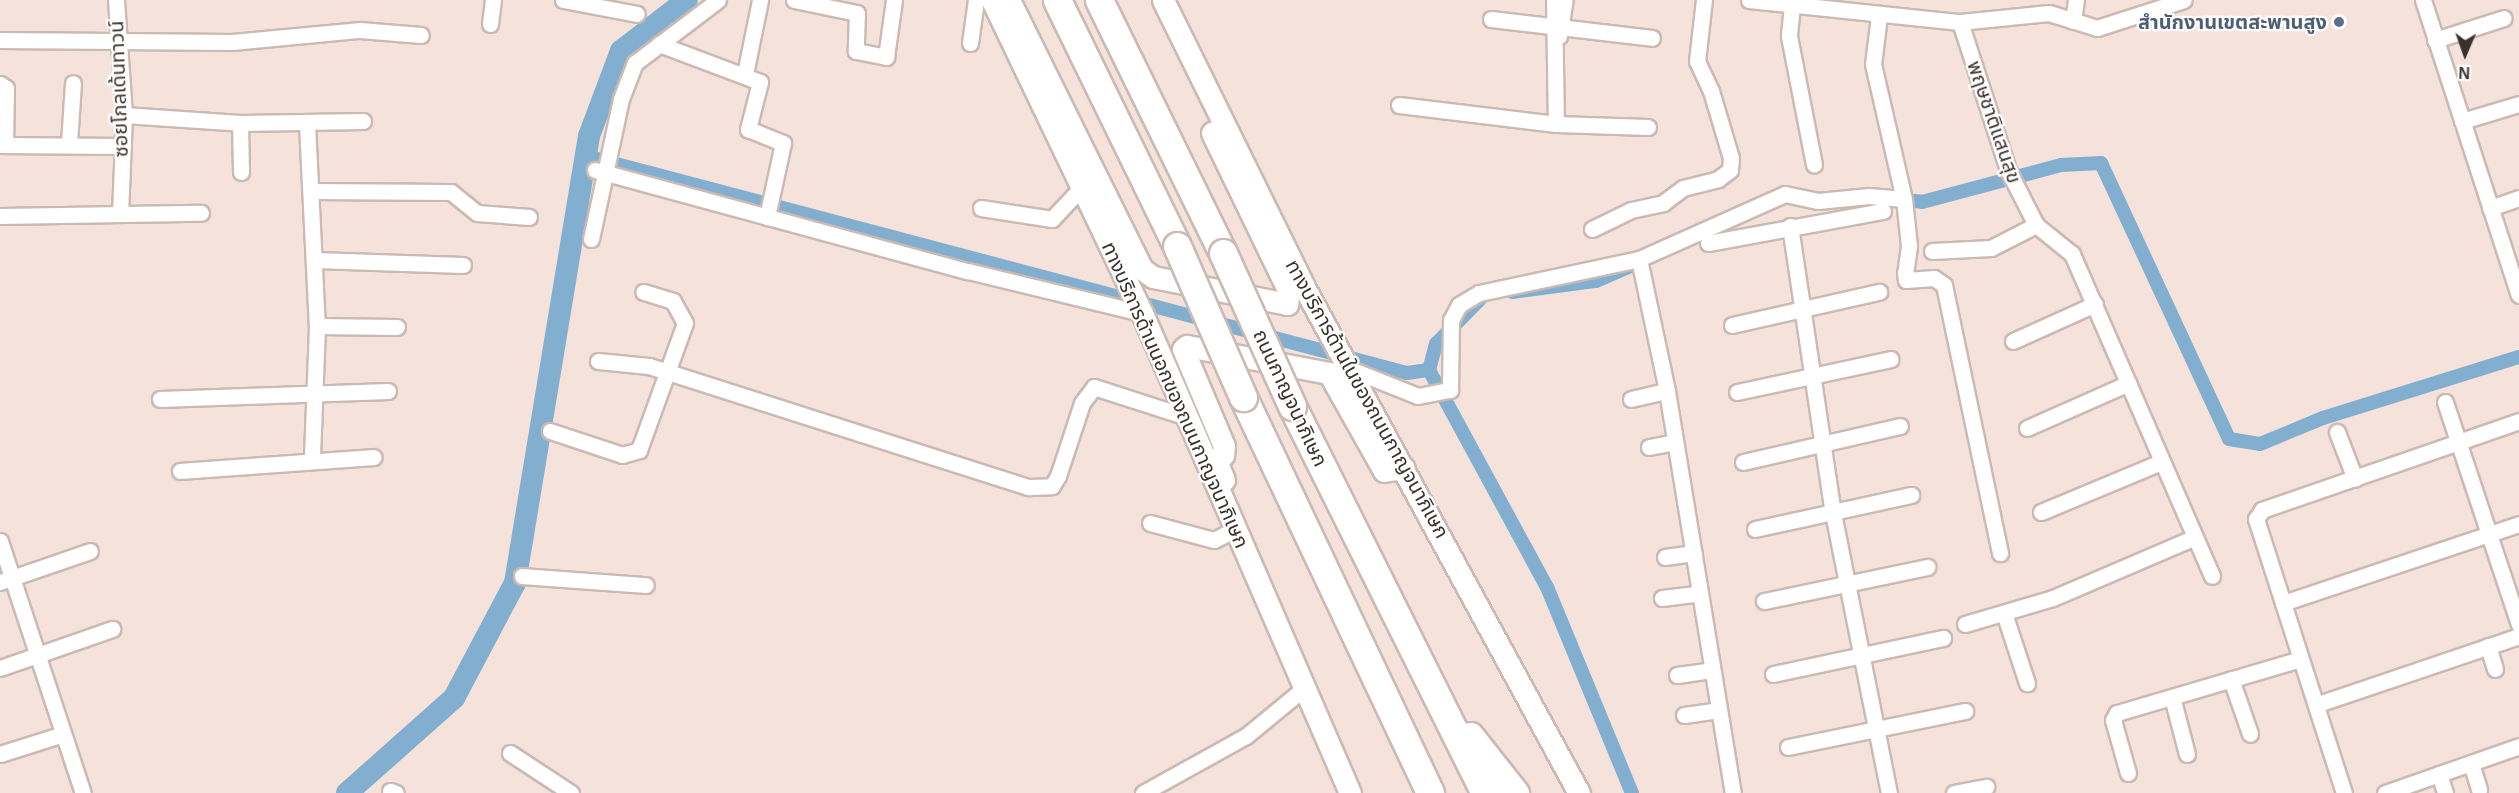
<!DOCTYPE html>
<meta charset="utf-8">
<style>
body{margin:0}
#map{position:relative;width:2519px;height:793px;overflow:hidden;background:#f4e2db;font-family:Arial,"Noto Sans Thai",sans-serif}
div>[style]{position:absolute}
.canal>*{height:14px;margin:-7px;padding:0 7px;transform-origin:7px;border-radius:7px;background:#82afcf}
.river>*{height:22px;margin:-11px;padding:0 11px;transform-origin:11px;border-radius:11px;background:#82afcf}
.roads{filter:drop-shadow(2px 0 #cabab3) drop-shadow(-2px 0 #cabab3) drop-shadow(0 2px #cabab3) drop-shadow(0 -2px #cabab3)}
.street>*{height:15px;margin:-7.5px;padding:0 7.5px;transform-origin:7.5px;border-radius:7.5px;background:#fff}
.secondary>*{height:21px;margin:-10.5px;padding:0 10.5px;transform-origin:10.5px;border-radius:10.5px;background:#fff}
.highway>*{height:27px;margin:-13.5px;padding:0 13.5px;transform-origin:13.5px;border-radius:13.5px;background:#fff}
.bridges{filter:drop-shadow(2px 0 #cabab3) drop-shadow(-2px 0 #cabab3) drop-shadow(0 2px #cabab3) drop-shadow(0 -2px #cabab3)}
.highway-bridge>*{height:27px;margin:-13.5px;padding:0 13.5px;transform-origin:13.5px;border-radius:13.5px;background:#fff}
.dots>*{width:16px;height:16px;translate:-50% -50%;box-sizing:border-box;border:3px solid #fff;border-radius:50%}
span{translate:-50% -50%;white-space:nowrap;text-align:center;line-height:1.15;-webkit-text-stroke:4.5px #fff;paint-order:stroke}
.service-label{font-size:20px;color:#4e5e75;font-weight:700}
.right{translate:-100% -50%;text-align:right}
.street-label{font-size:20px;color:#38312e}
.north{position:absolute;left:2435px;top:24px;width:60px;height:60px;-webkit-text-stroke:4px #fff;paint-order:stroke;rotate:182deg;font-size:16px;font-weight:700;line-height:24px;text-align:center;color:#38312e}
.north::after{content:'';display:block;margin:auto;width:21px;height:27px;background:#38312e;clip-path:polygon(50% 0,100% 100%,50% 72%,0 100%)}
</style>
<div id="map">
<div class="canal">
<div style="left:586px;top:156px;width:849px;rotate:14.81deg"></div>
<div style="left:1407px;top:373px;width:22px;rotate:-8deg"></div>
<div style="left:1429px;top:370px;width:27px;rotate:-75deg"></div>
<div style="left:1436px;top:344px;width:64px;rotate:-45.6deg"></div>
<div style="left:1895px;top:199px;width:27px;rotate:6deg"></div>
<div style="left:1922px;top:202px;width:144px;rotate:-14.9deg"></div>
<div style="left:2061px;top:165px;width:40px;rotate:-2.9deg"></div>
<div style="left:2101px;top:163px;width:304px;rotate:65.1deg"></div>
<div style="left:2229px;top:439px;width:31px;rotate:9deg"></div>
<div style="left:2260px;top:444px;width:68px;rotate:-22.4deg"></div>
<div style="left:2323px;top:418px;width:205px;rotate:-17.3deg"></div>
<div style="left:1512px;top:292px;width:85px;rotate:-7.5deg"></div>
<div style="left:1596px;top:281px;width:43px;rotate:-23.6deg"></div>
<div style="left:1429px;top:370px;width:247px;rotate:61.5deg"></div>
<div style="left:1547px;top:587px;width:223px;rotate:67.6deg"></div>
</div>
<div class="river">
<div style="left:347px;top:793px;width:143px;rotate:-41.6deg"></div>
<div style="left:454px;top:698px;width:130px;rotate:-62.1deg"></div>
<div style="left:515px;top:583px;width:453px;rotate:-80.6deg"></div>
<div style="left:589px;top:136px;width:91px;rotate:-69.4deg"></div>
<div style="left:621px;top:51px;width:83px;rotate:-37.7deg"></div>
</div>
<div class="roads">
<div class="street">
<div style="left:116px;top:0;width:115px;rotate:86deg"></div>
<div style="left:124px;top:115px;width:98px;rotate:92.3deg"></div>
<div style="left:563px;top:0;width:75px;rotate:10.7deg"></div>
<div style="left:794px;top:0;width:64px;rotate:11.7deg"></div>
<div style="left:857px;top:13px;width:38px;rotate:92deg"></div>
<div style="left:856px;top:51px;width:31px;rotate:11deg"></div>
<div style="left:886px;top:57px;width:58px;rotate:-82deg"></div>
<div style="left:1554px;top:0;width:124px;rotate:89.1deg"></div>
<div style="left:1749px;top:0;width:212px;rotate:6deg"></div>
<div style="left:1960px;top:22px;width:89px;rotate:-5.8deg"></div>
<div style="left:2049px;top:13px;width:50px;rotate:17.4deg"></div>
<div style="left:2097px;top:28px;width:91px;rotate:-17.8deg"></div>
<div style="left:2423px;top:0;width:310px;rotate:72deg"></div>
<div style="left:1792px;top:6px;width:30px;rotate:96deg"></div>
<div style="left:1789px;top:36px;width:131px;rotate:79deg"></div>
<div style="left:1879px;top:16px;width:48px;rotate:97.1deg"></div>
<div style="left:1873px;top:64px;width:139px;rotate:77.1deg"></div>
<div style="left:1904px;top:199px;width:47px;rotate:83.9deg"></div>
<div style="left:1909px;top:246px;width:27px;rotate:98deg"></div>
<div style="left:1905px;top:273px;width:7px;rotate:82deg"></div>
<div style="left:1906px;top:280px;width:28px;rotate:-4deg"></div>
<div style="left:1934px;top:278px;width:12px;rotate:35deg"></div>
<div style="left:1944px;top:285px;width:274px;rotate:78.2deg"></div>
<div style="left:1491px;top:19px;width:162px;rotate:6.7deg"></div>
<div style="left:2073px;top:21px;width:21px;rotate:-82deg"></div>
<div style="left:1960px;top:22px;width:156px;rotate:72deg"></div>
<div style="left:2008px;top:170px;width:62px;rotate:63deg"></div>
<div style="left:2036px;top:225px;width:46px;rotate:38.9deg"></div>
<div style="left:2072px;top:254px;width:351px;rotate:66.5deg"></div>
<div style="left:490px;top:24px;width:24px;rotate:-83deg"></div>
<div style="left:1559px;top:36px;width:36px;rotate:-81deg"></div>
<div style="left:0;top:40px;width:232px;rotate:0.5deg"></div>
<div style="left:232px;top:42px;width:129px;rotate:-5.4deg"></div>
<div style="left:360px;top:30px;width:61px;rotate:4.7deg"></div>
<div style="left:2435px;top:40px;width:72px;rotate:-17.7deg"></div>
<div style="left:970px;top:43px;width:43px;rotate:-82.1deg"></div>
<div style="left:659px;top:44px;width:108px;rotate:20.6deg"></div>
<div style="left:760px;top:82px;width:49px;rotate:104.3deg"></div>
<div style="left:748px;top:129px;width:38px;rotate:22deg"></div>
<div style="left:783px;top:143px;width:76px;rotate:102.2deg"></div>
<div style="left:745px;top:74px;width:76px;rotate:-78.5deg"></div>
<div style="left:0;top:84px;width:7px;rotate:34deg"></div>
<div style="left:6px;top:88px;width:57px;rotate:91deg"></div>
<div style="left:1399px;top:105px;width:158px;rotate:6.9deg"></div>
<div style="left:1556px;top:124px;width:92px;rotate:1.9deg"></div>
<div style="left:124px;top:115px;width:116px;rotate:3.9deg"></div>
<div style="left:240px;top:123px;width:123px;rotate:-0.9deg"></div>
<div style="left:2462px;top:121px;width:59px;rotate:-16.6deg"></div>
<div style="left:240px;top:123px;width:49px;rotate:88.8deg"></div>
<div style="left:307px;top:124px;width:202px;rotate:87.2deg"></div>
<div style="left:317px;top:326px;width:133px;rotate:92.2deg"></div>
<div style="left:69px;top:143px;width:60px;rotate:-86.2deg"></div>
<div style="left:0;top:145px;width:123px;rotate:0.5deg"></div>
<div style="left:595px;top:170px;width:386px;rotate:15.2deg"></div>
<div style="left:968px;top:271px;width:179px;rotate:13.6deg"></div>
<div style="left:313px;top:191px;width:138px;rotate:0.4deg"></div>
<div style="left:451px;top:192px;width:33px;rotate:39deg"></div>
<div style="left:477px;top:213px;width:52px;rotate:4.4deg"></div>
<div style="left:981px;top:208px;width:72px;rotate:8.8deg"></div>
<div style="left:1052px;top:219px;width:44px;rotate:-46.8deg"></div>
<div style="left:2490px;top:208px;width:31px;rotate:-19deg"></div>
<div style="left:0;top:216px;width:201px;rotate:-0.9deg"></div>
<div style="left:1790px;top:226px;width:290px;rotate:81.5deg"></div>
<div style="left:1833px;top:513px;width:286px;rotate:78.7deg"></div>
<div style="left:1592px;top:229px;width:43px;rotate:-26deg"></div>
<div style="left:1631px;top:210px;width:33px;rotate:-12deg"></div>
<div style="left:1663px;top:203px;width:25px;rotate:-37deg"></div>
<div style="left:1683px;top:188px;width:36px;rotate:-14deg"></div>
<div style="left:1718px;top:179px;width:15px;rotate:-37deg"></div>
<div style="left:1730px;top:170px;width:12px;rotate:-85deg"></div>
<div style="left:1731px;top:158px;width:70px;rotate:-106.6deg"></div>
<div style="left:1711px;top:91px;width:33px;rotate:-115deg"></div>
<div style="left:1697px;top:61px;width:61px;rotate:-83.5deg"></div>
<div style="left:591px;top:239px;width:143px;rotate:-77.9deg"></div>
<div style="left:621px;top:99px;width:39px;rotate:-69deg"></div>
<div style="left:635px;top:63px;width:104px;rotate:-37.2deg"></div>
<div style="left:1708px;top:243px;width:178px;rotate:-10.4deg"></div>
<div style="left:1932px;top:251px;width:59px;rotate:-2.9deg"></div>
<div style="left:1991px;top:248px;width:51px;rotate:-27.1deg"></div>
<div style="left:1639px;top:259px;width:135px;rotate:78deg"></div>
<div style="left:1667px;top:391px;width:407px;rotate:80.7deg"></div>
<div style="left:315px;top:260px;width:148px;rotate:1.9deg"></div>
<div style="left:1732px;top:325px;width:151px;rotate:-12.7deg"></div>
<div style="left:317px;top:326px;width:80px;rotate:0.7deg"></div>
<div style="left:2013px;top:341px;width:90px;rotate:-24.3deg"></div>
<div style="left:598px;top:361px;width:51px;rotate:5.6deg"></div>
<div style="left:649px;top:366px;width:399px;rotate:17.7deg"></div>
<div style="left:1029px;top:487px;width:23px;rotate:-2deg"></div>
<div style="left:1052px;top:486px;width:12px;rotate:-59deg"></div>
<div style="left:1058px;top:476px;width:77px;rotate:-71.8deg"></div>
<div style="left:1082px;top:403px;width:20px;rotate:-53deg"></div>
<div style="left:1094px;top:387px;width:98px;rotate:17.9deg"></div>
<div style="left:1350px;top:369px;width:73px;rotate:21.7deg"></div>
<div style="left:1418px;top:396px;width:33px;rotate:-11deg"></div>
<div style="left:1450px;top:390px;width:70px;rotate:-89.2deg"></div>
<div style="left:1451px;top:320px;width:17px;rotate:-62deg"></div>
<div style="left:1459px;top:305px;width:23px;rotate:-31deg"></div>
<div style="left:1479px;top:293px;width:164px;rotate:-12deg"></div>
<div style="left:1639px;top:259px;width:160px;rotate:-24deg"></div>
<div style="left:1785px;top:194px;width:34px;rotate:12deg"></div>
<div style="left:1818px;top:201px;width:51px;rotate:-5.6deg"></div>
<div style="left:1869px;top:196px;width:35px;rotate:5deg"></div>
<div style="left:1737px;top:392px;width:157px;rotate:-12.1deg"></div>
<div style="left:160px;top:399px;width:228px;rotate:-2deg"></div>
<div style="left:1631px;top:399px;width:37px;rotate:-13deg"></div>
<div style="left:2445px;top:402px;width:235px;rotate:71.6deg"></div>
<div style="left:2027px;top:428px;width:111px;rotate:-23.8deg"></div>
<div style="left:550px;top:431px;width:76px;rotate:18.4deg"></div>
<div style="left:622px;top:455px;width:18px;rotate:-16deg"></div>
<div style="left:639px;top:450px;width:135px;rotate:-70.1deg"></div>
<div style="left:685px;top:323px;width:25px;rotate:-119deg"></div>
<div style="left:673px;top:301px;width:31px;rotate:-163deg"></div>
<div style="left:2337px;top:432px;width:50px;rotate:69deg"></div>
<div style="left:1649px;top:447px;width:26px;rotate:-11deg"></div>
<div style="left:1743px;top:462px;width:161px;rotate:-12.9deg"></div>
<div style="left:180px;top:471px;width:194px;rotate:-4.1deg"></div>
<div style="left:2041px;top:512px;width:130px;rotate:-22.6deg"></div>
<div style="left:1150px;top:523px;width:66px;rotate:14.9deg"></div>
<div style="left:1214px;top:540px;width:22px;rotate:-27deg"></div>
<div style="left:1755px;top:529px;width:160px;rotate:-12.3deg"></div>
<div style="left:0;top:541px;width:265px;rotate:71.8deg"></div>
<div style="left:1665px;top:557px;width:29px;rotate:-8deg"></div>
<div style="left:522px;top:576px;width:124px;rotate:4.2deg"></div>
<div style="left:0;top:582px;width:95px;rotate:-19deg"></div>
<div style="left:1662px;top:598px;width:38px;rotate:-7deg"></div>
<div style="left:1764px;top:601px;width:167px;rotate:-11.8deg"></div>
<div style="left:2283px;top:603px;width:249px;rotate:-18.5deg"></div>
<div style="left:2004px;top:613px;width:74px;rotate:71.8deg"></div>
<div style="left:1965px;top:624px;width:92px;rotate:-16.5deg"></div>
<div style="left:2053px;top:598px;width:152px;rotate:-23.2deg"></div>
<div style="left:2488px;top:646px;width:24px;rotate:73deg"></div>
<div style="left:0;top:668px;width:119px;rotate:-19.2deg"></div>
<div style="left:1773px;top:674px;width:174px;rotate:-12deg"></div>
<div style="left:1677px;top:675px;width:35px;rotate:-8deg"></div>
<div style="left:2231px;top:679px;width:58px;rotate:70.9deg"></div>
<div style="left:2172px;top:697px;width:59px;rotate:75.3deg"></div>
<div style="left:2318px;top:704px;width:212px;rotate:-18.7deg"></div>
<div style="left:1684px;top:715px;width:35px;rotate:-8deg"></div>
<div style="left:1788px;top:747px;width:181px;rotate:-11.5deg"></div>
<div style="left:510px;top:753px;width:73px;rotate:33.3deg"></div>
<div style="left:0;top:754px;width:66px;rotate:-17.6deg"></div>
<div style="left:2471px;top:763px;width:28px;rotate:73deg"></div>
<div style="left:2128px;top:773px;width:55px;rotate:-105.8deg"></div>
<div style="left:2113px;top:720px;width:8px;rotate:-60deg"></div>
<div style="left:2117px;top:713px;width:191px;rotate:-16.4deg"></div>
<div style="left:2439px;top:774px;width:20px;rotate:72deg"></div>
<div style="left:390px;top:791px;width:6px;rotate:18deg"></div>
<div style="left:1143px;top:793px;width:118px;rotate:-29deg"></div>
<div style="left:1246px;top:736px;width:74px;rotate:-39.5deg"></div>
<div style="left:1954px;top:793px;width:33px;rotate:-11deg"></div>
<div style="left:2344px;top:793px;width:288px;rotate:-107.8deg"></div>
<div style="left:2256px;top:519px;width:11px;rotate:-56deg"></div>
<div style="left:2262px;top:510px;width:272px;rotate:-19.1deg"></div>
<div style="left:2385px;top:793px;width:142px;rotate:-19.3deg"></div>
</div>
<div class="secondary">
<div style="left:992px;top:0;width:347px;rotate:64.4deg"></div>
<div style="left:1142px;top:313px;width:523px;rotate:66.57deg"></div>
<div style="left:1009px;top:0;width:300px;rotate:63.7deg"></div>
<div style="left:1142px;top:269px;width:14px;rotate:36deg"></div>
<div style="left:1153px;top:277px;width:137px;rotate:11.4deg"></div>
<div style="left:1287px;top:304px;width:12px;rotate:-81deg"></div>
<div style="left:1289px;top:292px;width:177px;rotate:-115.8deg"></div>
<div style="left:1163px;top:0;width:320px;rotate:63.8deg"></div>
<div style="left:1304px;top:287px;width:576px;rotate:61.48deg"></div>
<div style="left:1224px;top:480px;width:22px;rotate:-112deg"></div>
<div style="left:1216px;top:460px;width:9px;rotate:-36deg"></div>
<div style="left:1223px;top:455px;width:9px;rotate:-84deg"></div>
<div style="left:1224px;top:446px;width:105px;rotate:-112.9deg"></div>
<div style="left:1183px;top:349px;width:5px;rotate:-37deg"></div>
<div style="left:1187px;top:346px;width:145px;rotate:10.8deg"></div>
<div style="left:1329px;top:373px;width:112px;rotate:60.7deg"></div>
<div style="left:1384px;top:471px;width:20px;rotate:-9deg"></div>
</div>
<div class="highway">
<div style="left:1057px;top:0;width:274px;rotate:64deg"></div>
<div style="left:1099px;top:0;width:282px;rotate:63.9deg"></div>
<div style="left:1243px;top:397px;width:438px;rotate:64.7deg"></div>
<div style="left:1292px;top:406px;width:432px;rotate:63.5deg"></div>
<div style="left:1470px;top:736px;width:73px;rotate:51.7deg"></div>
</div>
</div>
<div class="bridges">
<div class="highway-bridge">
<div style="left:1177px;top:246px;width:165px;rotate:66.4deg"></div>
<div style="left:1223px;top:253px;width:168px;rotate:65.7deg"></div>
</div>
</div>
<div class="dots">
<div style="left:2339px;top:22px;background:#5c6f8a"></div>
</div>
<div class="service-label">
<span class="right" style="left:2327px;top:22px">สำนักงานเขตสะพานสูง</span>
</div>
<div class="street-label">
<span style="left:119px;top:89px;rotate:-92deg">ซอยโกลเด้นทาวน์</span>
<span style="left:1994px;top:122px;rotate:71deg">พฤษชาติแสนสุข</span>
<span style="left:1175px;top:395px;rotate:66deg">ทางบริการด้านนอกของถนนกาญจนาภิเษก</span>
<span style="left:1290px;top:398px;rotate:65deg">ถนนกาญจนาภิเษก</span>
<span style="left:1367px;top:399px;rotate:61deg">ทางบริการด้านในของถนนกาญจนาภิเษก</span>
</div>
<div class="north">N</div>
</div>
